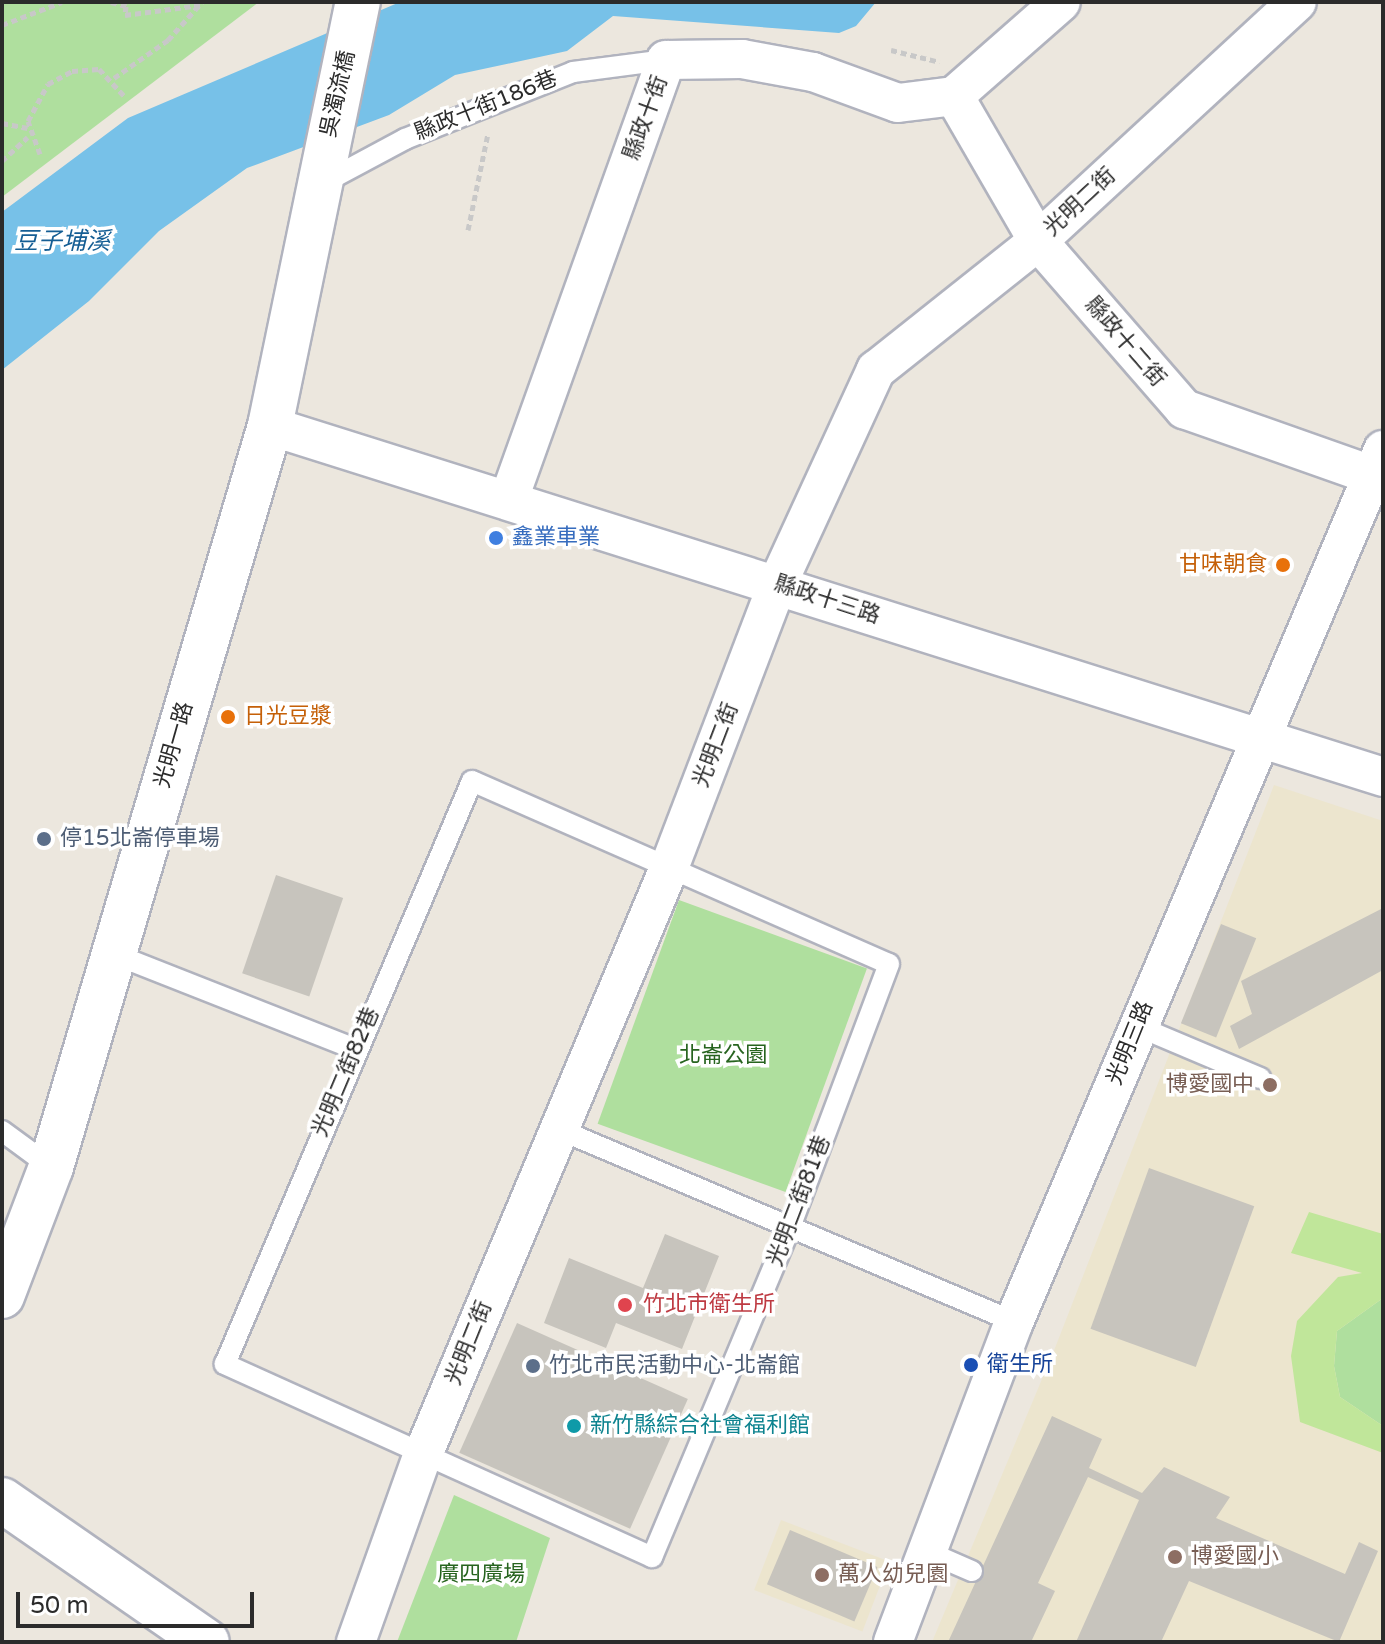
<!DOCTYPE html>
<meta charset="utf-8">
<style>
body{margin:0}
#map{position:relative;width:1385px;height:1644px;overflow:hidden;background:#ece7de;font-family:"Varela Round","Noto Sans TC",sans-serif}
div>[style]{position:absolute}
.education>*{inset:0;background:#ece5ce;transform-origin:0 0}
.green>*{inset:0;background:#afdf9e;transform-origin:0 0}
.pitch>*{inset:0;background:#c0e69a}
.water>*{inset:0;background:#77c1e8}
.building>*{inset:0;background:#c7c4bd;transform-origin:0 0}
.path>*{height:5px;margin-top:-2.5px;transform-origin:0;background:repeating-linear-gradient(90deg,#c8c8c8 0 6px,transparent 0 10px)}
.roads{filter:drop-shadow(2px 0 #b1b3be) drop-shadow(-2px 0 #b1b3be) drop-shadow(0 2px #b1b3be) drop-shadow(0 -2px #b1b3be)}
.lane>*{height:20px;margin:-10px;padding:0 10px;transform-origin:10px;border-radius:10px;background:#fff}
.street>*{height:38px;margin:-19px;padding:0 19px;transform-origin:19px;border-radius:19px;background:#fff}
.secondary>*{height:44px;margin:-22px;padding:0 22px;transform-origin:22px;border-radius:22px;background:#fff}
.dots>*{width:22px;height:22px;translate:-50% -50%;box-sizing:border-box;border:4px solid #fff;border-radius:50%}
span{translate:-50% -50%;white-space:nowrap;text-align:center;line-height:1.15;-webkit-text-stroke:7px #fff;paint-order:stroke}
.street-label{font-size:22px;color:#2b2b2b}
.shop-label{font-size:22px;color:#366cbe}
.left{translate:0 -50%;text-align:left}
.food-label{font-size:22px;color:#c56008}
.right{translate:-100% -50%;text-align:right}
.service-label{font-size:22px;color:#4e5e75}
.park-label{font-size:22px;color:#27641f}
.education-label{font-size:22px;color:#785e54}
.health-label{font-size:22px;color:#be3a42}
.transit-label{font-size:22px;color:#164399}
.culture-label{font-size:22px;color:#0d838f}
.water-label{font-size:24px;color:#155e94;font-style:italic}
.frame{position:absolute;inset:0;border:4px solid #2b2b2b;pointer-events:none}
.scale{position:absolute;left:16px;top:1592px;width:238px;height:36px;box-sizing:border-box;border:4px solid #2b2b2b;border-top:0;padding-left:10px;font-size:24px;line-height:28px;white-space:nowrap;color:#2b2b2b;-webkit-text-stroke:6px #fff;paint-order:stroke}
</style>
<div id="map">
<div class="education">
<div style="clip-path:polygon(1274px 785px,1383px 821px,1383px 1642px,932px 1642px,1055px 1348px)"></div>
<div style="left:781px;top:1520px;width:116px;height:75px;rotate:21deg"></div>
</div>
<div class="green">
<div style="clip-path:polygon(2px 2px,259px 2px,2px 197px)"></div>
<div style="left:679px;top:900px;width:200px;height:238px;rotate:20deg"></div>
<div style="clip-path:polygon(1383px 1298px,1383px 1426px,1340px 1397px,1334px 1366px,1337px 1331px)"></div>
<div style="clip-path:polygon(454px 1495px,550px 1538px,516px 1642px,397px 1642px)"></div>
</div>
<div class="pitch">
<div style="clip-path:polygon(1309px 1212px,1383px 1234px,1383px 1298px,1337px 1331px,1334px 1366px,1340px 1397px,1383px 1426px,1383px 1453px,1300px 1422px,1291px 1356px,1297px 1321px,1338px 1277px,1362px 1273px,1291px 1253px)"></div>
</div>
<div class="water">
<div style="clip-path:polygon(400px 2px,876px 2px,856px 26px,839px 33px,613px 16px,567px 51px,455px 75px,389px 115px,247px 168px,159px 231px,89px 301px,2px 370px,2px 212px,128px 118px)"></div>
</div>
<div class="building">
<div style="left:276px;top:875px;width:71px;height:104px;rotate:19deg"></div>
<div style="clip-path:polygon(1383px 908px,1383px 970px,1239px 1049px,1230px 1026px,1252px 1014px,1241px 981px)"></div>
<div style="left:1221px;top:924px;width:38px;height:107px;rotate:22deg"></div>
<div style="left:1149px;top:1168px;width:112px;height:171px;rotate:20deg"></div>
<div style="clip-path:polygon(665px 1234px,719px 1256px,682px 1349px,616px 1323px,606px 1348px,544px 1323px,569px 1258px,643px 1288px)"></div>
<div style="left:517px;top:1323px;width:187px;height:142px;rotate:24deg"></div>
<div style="clip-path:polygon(1052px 1416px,1102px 1439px,1089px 1468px,1142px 1493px,1164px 1467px,1230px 1497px,1216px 1518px,1345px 1574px,1359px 1542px,1378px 1551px,1339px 1642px,1189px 1581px,1161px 1642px,1076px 1642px,1139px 1500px,1088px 1477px,1038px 1583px,1055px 1591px,1031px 1642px,948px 1642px)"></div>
<div style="left:790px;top:1530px;width:95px;height:59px;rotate:23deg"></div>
</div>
<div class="path">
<div style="left:111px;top:2px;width:16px;rotate:15deg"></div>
<div style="left:126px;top:6px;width:9px;rotate:96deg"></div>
<div style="left:125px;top:15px;width:76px;rotate:-7.6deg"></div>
<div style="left:2px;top:25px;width:64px;rotate:-21deg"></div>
<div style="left:891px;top:50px;width:50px;rotate:13.8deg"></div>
<div style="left:114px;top:78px;width:66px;rotate:-35.1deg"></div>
<div style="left:168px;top:40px;width:51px;rotate:-48.2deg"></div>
<div style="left:2px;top:123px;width:26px;rotate:11deg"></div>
<div style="left:40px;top:154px;width:35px;rotate:-110deg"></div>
<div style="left:28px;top:121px;width:42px;rotate:-61.6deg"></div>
<div style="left:48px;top:84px;width:27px;rotate:-28deg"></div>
<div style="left:72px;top:71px;width:27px;rotate:-4deg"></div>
<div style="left:99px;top:69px;width:37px;rotate:47deg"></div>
<div style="left:2px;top:161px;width:35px;rotate:-43deg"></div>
<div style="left:468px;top:230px;width:99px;rotate:-78.3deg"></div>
</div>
<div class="roads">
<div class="lane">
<div style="left:323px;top:183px;width:93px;rotate:-28.2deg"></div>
<div style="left:405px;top:139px;width:181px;rotate:-21.7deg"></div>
<div style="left:573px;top:72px;width:94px;rotate:-7.4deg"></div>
<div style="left:472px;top:781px;width:455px;rotate:23.7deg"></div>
<div style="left:889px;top:964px;width:279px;rotate:110.6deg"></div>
<div style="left:791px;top:1225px;width:360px;rotate:112.7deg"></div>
<div style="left:652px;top:1557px;width:469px;rotate:-155.7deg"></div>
<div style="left:225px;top:1364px;width:633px;rotate:-67.04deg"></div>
<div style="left:114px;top:954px;width:259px;rotate:21.5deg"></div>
<div style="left:1137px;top:1026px;width:134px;rotate:22.9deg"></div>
<div style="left:558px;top:1129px;width:495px;rotate:22.9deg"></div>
<div style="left:2px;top:1131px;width:61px;rotate:36.3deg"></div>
<div style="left:928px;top:1552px;width:48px;rotate:23.4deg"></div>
</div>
<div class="street">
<div style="left:954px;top:96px;width:168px;rotate:59.9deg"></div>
<div style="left:1038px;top:241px;width:223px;rotate:49deg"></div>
<div style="left:1184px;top:409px;width:211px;rotate:19.4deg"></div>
<div style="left:270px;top:426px;width:1167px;rotate:17.5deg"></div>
<div style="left:510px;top:496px;width:463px;rotate:-70.3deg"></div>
<div style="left:666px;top:60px;width:76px;rotate:-0.8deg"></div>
<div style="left:742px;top:59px;width:72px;rotate:10.4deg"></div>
<div style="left:813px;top:72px;width:90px;rotate:20deg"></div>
<div style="left:898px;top:103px;width:56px;rotate:-7.1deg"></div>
<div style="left:954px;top:96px;width:142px;rotate:-41.3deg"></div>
<div style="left:356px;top:1642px;width:196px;rotate:-70.4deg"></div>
<div style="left:422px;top:1457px;width:639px;rotate:-67.25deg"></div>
<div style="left:669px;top:868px;width:303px;rotate:-69.1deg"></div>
<div style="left:777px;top:585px;width:237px;rotate:-65.3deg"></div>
<div style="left:876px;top:370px;width:207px;rotate:-38.5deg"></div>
<div style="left:1038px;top:241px;width:352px;rotate:-42.7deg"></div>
<div style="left:893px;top:1642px;width:342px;rotate:-69.3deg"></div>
<div style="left:1014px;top:1322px;width:947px;rotate:-67.06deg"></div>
</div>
<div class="secondary">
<div style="left:2px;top:1296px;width:138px;rotate:-69.2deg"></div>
<div style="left:51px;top:1167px;width:773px;rotate:-73.54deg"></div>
<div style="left:270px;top:426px;width:433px;rotate:-78.3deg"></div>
<div style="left:2px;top:1500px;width:249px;rotate:34.7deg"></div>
</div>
</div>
<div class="dots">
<div style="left:496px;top:538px;background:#3f7fe0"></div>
<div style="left:1283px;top:565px;background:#e8710a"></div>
<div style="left:228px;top:717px;background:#e8710a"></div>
<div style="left:44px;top:839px;background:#5c6f8a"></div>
<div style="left:1270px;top:1085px;background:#8d6e63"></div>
<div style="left:625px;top:1305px;background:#e0444e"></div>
<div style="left:971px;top:1365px;background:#1a4fb4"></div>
<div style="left:533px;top:1366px;background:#5c6f8a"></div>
<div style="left:574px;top:1426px;background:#0f9aa8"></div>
<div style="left:1175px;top:1557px;background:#8d6e63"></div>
<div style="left:822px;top:1575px;background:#8d6e63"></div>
</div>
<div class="street-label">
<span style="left:338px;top:94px;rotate:-77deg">吳濁流橋</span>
<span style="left:486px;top:106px;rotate:-22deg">縣政十街186巷</span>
<span style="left:646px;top:118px;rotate:-70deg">縣政十街</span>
<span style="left:1080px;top:202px;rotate:-43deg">光明二街</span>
<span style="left:1125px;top:342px;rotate:49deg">縣政十二街</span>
<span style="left:827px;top:600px;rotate:18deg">縣政十三路</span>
<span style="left:174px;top:745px;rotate:-74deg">光明一路</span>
<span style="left:716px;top:745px;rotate:-69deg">光明二街</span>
<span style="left:1130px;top:1043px;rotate:-68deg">光明三路</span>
<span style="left:346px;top:1072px;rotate:-67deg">光明二街82巷</span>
<span style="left:799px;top:1201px;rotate:-69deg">光明二街81巷</span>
<span style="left:469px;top:1343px;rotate:-68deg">光明二街</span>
</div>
<div class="shop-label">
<span class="left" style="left:512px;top:538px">鑫業車業</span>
</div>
<div class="food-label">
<span class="right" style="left:1267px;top:565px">甘味朝食</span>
<span class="left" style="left:244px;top:717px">日光豆漿</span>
</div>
<div class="service-label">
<span class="left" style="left:60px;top:839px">停15北崙停車場</span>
<span class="left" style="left:549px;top:1366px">竹北市民活動中心-北崙館</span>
</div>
<div class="park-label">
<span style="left:723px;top:1056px">北崙公園</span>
<span style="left:481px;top:1575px">廣四廣場</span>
</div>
<div class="education-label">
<span class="right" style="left:1254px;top:1085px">博愛國中</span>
<span class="left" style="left:1191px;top:1557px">博愛國小</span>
<span class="left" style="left:838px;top:1575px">萬人幼兒園</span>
</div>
<div class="health-label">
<span class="left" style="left:643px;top:1305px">竹北市衛生所</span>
</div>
<div class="transit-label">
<span class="left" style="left:987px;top:1365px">衛生所</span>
</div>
<div class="culture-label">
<span class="left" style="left:590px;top:1426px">新竹縣綜合社會福利館</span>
</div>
<div class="water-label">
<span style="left:62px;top:242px">豆子埔溪</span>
</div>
<div class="frame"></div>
<div class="scale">50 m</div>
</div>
